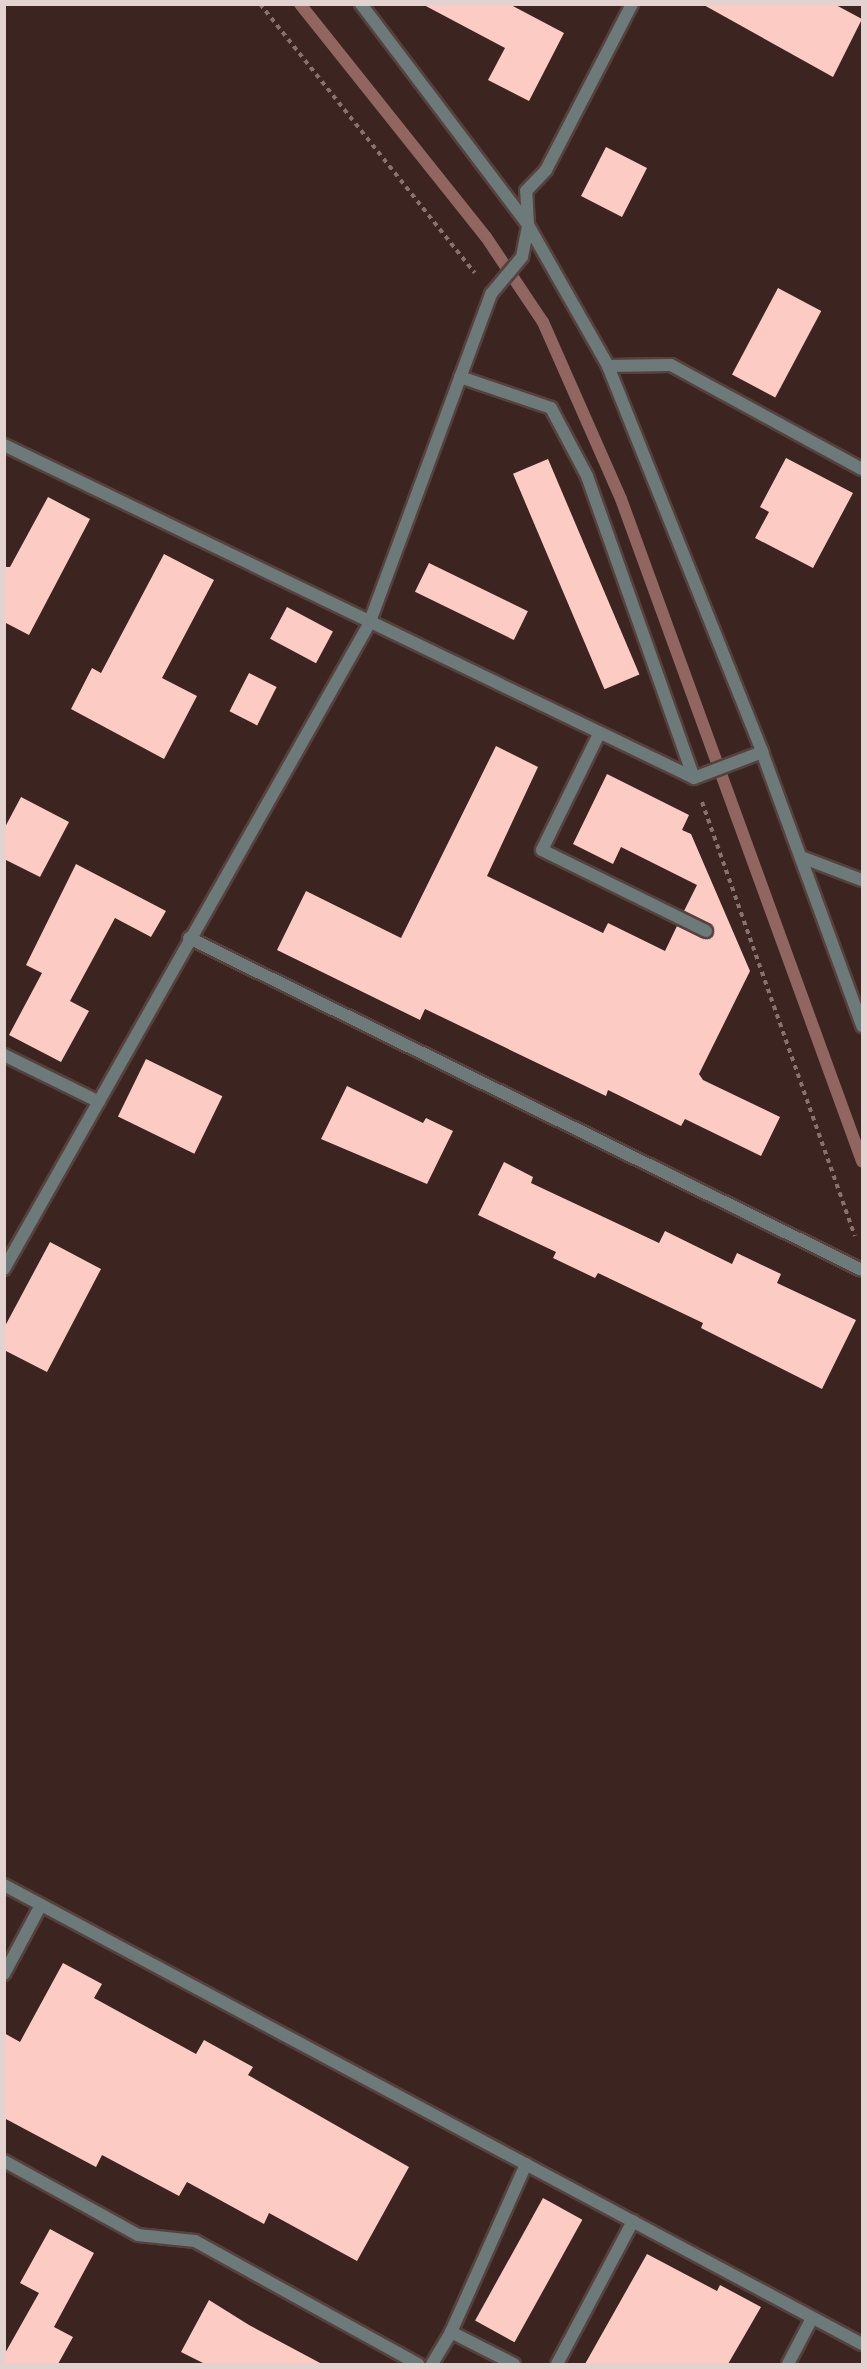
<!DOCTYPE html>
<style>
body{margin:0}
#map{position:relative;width:867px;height:2369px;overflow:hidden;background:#3c2521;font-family:Commissioner,sans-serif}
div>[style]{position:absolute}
.stream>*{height:12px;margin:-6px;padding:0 6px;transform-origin:6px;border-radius:6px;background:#916660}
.building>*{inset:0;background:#fccbc4;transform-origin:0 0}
.path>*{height:4px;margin-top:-2px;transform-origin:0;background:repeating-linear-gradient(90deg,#86726e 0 4.5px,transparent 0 9px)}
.roads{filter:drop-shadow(2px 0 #57413d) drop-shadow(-2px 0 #57413d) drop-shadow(0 2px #57413d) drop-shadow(0 -2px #57413d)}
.minor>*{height:12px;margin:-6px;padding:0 6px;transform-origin:6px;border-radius:6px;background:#6c7a7a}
.tertiary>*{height:12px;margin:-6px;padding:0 6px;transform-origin:6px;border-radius:6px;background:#6c7a7a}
span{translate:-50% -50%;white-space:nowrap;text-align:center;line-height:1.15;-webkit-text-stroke:6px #3c2521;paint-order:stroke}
.frame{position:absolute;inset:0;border:6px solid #e3d3d0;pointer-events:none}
</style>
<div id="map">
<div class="stream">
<div style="left:300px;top:4px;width:298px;rotate:51.4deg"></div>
<div style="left:486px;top:237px;width:102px;rotate:56.2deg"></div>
<div style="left:543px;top:322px;width:193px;rotate:66.2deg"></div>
<div style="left:621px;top:499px;width:705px;rotate:70deg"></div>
</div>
<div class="building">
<div style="clip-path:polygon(422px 4px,509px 4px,564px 33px,529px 101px,488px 80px,505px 48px)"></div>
<div style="clip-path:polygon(702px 4px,834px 4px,862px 19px,833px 77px)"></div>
<div style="left:606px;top:147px;width:46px;height:55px;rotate:27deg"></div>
<div style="left:778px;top:288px;width:49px;height:98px;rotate:28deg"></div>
<div style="clip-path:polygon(786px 458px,853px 493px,813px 568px,755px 538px,769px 512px,760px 507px)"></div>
<div style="left:548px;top:459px;width:234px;height:38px;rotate:67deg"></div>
<div style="clip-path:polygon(48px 497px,90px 519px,29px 635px,4px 622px,4px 567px,10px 567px)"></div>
<div style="clip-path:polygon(164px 554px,214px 580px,162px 678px,197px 696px,164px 759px,71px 709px,92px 668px,101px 673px)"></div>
<div style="left:429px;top:563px;width:110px;height:32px;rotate:26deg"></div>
<div style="left:287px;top:607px;width:52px;height:36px;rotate:28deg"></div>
<div style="left:249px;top:673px;width:31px;height:43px;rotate:27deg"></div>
<div style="clip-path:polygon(496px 746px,538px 767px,487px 876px,603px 933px,608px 923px,665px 951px,677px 926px,706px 939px,714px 931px,710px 924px,684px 911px,697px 885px,621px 847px,613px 864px,573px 844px,607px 774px,689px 815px,682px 830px,691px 834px,750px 971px,699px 1074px,703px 1080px,780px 1117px,761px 1156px,685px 1119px,681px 1126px,608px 1090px,606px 1096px,425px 1009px,420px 1020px,277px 950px,306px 891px,401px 938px)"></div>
<div style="clip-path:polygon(21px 797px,69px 822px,40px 877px,4px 859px,4px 829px)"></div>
<div style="clip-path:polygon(76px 864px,166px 911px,151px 937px,115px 918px,70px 1001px,89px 1011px,61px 1062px,9px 1035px,42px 973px,26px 965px)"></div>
<div style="left:146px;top:1059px;width:85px;height:64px;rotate:26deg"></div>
<div style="clip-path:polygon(347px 1086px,423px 1123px,426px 1118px,453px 1131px,427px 1184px,321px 1139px)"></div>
<div style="clip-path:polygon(504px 1162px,533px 1177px,531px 1183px,659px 1243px,665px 1231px,732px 1264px,737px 1253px,781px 1274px,777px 1283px,856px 1320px,822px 1389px,701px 1328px,703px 1323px,598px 1273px,595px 1278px,553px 1258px,556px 1252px,478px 1215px)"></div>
<div style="clip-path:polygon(50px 1242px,101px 1269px,47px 1372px,4px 1350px,4px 1328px)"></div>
<div style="clip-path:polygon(63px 1963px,102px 1984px,94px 1998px,196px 2054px,204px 2040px,253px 2067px,248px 2075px,409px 2167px,357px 2261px,269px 2213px,264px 2224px,187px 2182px,179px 2196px,102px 2155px,96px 2167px,4px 2118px,4px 2033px,20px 2042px)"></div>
<div style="left:543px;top:2198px;width:45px;height:140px;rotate:29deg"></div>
<div style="clip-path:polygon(50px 2229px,94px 2253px,54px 2327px,73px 2337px,58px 2364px,4px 2364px,4px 2355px,39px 2293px,20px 2283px)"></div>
<div style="clip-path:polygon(647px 2254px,717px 2291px,720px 2285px,761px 2307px,728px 2364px,585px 2364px)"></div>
<div style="clip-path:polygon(209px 2300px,249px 2325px,322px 2364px,205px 2364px,181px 2352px)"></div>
</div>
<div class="path">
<div style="left:260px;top:4px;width:344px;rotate:51.4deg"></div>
<div style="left:702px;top:802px;width:460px;rotate:70.6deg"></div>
</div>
<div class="roads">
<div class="minor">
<div style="left:608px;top:366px;width:63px;rotate:-0.9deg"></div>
<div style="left:671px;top:365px;width:217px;rotate:28.6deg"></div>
<div style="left:460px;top:377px;width:96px;rotate:18.8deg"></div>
<div style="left:551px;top:408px;width:77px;rotate:62.1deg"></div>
<div style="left:587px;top:476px;width:320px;rotate:70.5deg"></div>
<div style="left:4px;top:445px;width:766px;rotate:25.76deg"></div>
<div style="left:694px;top:778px;width:73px;rotate:-20.9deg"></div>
<div style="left:599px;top:734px;width:129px;rotate:116.2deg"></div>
<div style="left:542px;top:850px;width:183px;rotate:26.3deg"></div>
<div style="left:801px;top:857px;width:65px;rotate:20.7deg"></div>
<div style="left:189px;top:938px;width:750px;rotate:26.26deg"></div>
<div style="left:4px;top:1055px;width:106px;rotate:26.3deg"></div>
<div style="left:4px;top:1269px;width:741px;rotate:-60.49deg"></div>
<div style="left:369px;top:624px;width:352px;rotate:-69.7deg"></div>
<div style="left:491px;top:294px;width:48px;rotate:-50deg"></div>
<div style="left:522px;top:257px;width:33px;rotate:-79deg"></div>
<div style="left:528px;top:225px;width:34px;rotate:-93deg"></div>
<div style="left:526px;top:191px;width:29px;rotate:-46deg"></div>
<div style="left:546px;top:170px;width:187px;rotate:-62.6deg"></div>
<div style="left:4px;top:1885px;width:973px;rotate:28.15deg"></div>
<div style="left:4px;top:1974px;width:78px;rotate:-61.8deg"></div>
<div style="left:4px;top:2161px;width:153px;rotate:28.9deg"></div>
<div style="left:138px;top:2235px;width:57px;rotate:6deg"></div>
<div style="left:195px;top:2241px;width:255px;rotate:28.9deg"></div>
<div style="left:432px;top:2364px;width:37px;rotate:-59deg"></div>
<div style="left:514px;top:2364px;width:71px;rotate:-153.1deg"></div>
<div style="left:451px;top:2332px;width:184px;rotate:-65.9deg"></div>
<div style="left:557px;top:2364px;width:162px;rotate:-62deg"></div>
<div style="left:788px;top:2364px;width:52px;rotate:-62.4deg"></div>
</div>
<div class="tertiary">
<div style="left:361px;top:4px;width:277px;rotate:52.9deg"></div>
<div style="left:528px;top:225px;width:162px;rotate:60.4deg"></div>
<div style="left:608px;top:366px;width:416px;rotate:68.2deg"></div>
<div style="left:762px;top:752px;width:292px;rotate:69.9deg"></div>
</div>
</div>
<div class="frame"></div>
</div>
